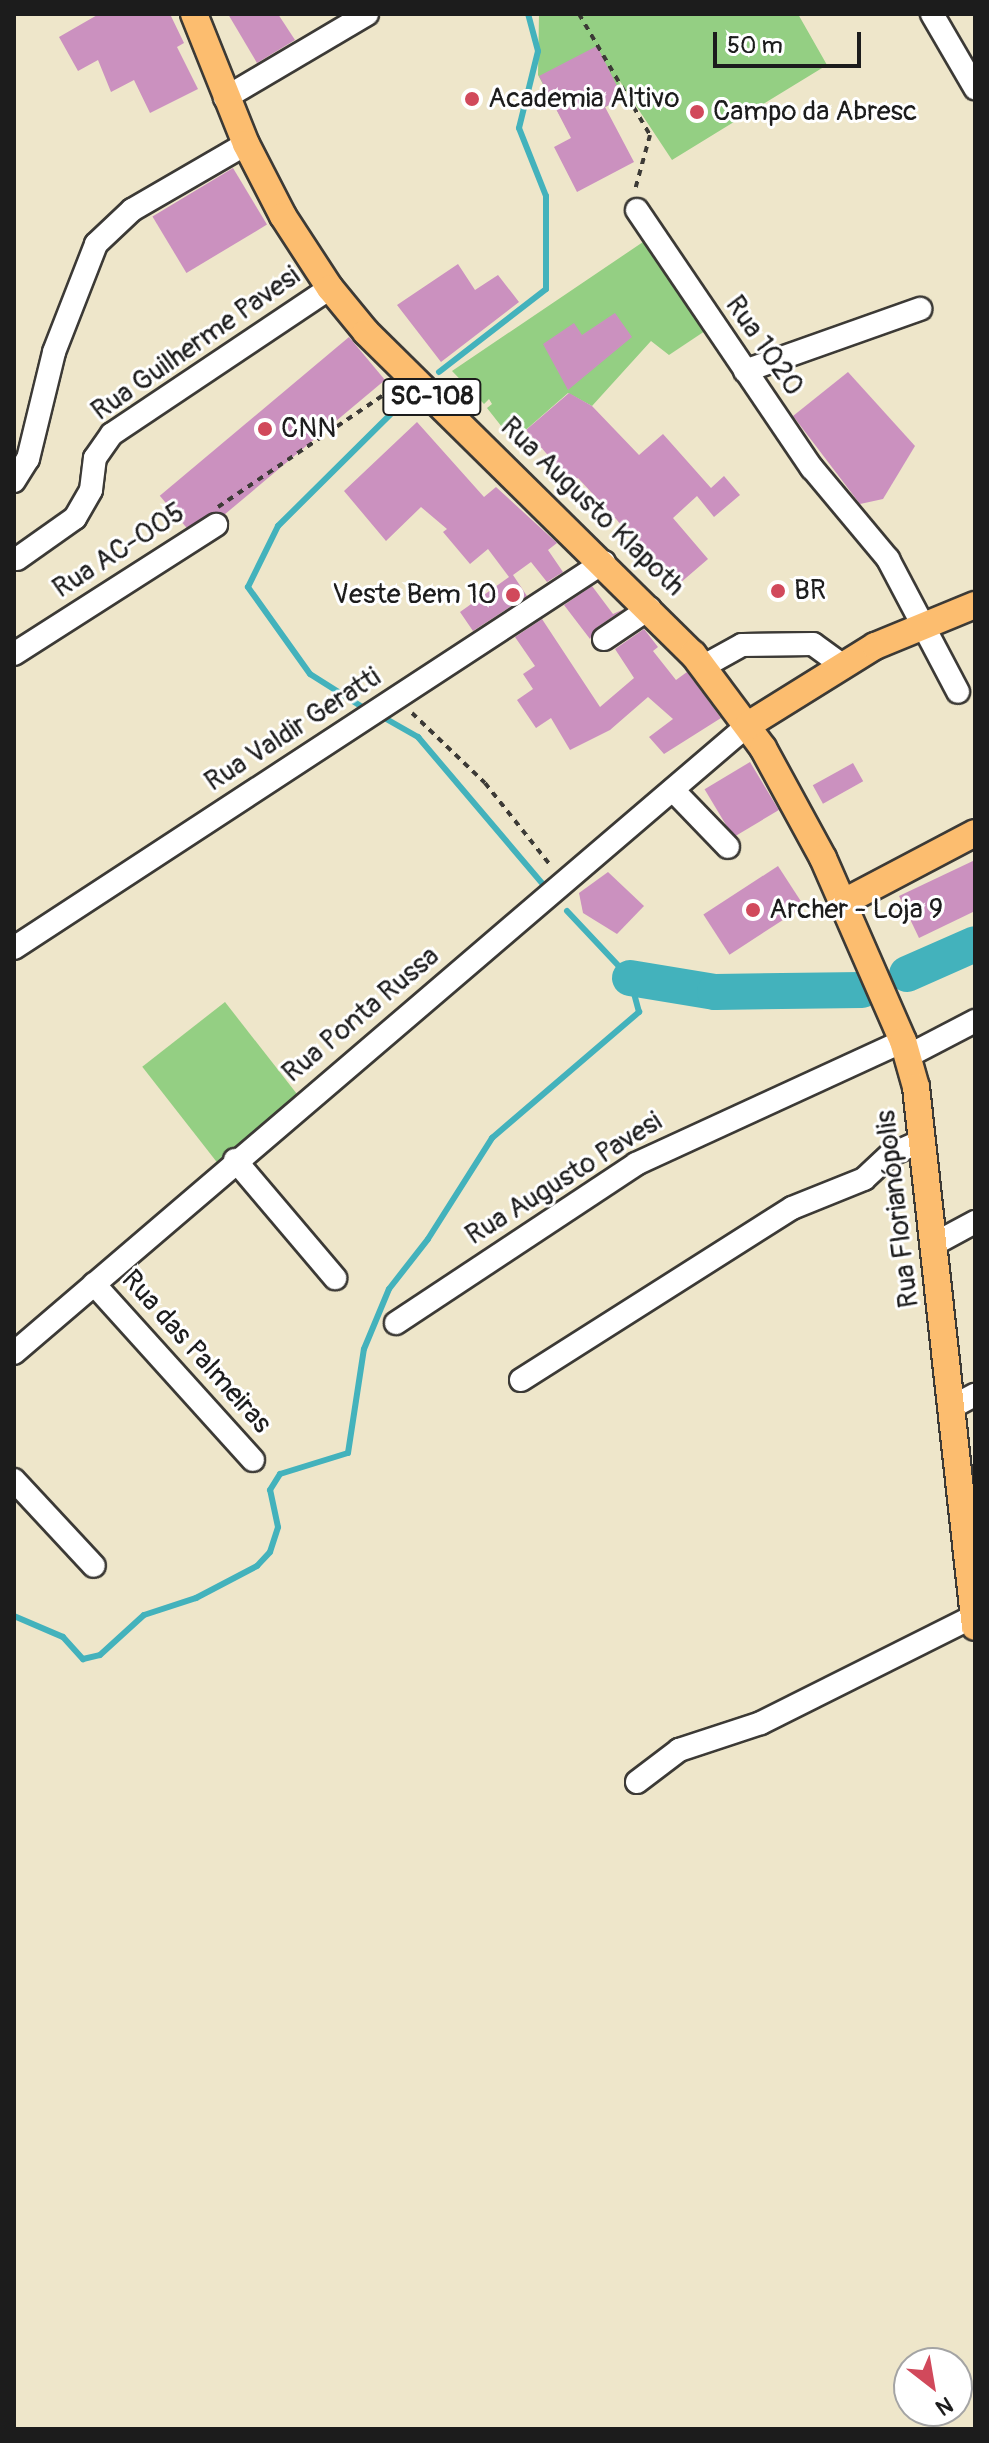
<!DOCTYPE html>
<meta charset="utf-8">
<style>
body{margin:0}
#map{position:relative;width:989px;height:2443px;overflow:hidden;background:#eee6ca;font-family:Pangolin,sans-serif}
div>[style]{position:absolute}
.green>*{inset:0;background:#94cf83;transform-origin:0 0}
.stream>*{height:6px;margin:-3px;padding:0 3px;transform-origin:3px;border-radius:3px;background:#43b2bc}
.river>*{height:36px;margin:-18px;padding:0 18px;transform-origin:18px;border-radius:18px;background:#43b2bc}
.building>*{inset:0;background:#cb91bf;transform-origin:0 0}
.path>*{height:4px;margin-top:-2px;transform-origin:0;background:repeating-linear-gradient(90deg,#3c3a36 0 6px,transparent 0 12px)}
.roads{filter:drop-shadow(2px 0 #3c3a36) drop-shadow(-2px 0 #3c3a36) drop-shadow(0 2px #3c3a36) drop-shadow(0 -2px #3c3a36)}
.minor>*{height:22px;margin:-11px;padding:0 11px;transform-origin:11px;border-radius:11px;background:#fff}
.major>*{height:26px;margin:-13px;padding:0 13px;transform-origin:13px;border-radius:13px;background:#fcbd6f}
.dots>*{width:22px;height:22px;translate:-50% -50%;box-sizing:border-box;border:4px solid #fff;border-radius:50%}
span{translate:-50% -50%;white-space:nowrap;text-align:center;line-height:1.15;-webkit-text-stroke:6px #fff;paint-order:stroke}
.shield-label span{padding:2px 6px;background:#fff;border:2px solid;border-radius:6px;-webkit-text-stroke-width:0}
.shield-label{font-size:26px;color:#1c1c1c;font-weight:700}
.poi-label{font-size:28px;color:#1c1c1c}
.left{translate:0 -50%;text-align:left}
.right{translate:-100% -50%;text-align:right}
.street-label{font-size:28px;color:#1c1c1c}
.frame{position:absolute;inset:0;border:16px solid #1c1c1c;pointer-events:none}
.north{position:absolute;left:893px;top:2347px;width:80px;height:80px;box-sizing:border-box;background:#fff;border:2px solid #a4a4a4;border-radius:50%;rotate:149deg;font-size:22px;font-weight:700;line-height:32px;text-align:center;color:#1c1c1c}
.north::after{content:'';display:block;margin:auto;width:28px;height:36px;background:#d1495b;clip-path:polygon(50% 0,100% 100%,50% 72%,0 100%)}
.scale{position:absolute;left:713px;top:32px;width:148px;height:36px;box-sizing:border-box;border:4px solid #1c1c1c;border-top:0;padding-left:10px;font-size:24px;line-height:28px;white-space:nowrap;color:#1c1c1c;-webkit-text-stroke:6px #fff;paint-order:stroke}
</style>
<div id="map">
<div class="green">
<div style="clip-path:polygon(539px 14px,798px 14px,827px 65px,672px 160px,619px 80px,623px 98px,566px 127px,538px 75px)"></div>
<div style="clip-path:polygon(643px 242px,705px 331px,669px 355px,651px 341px,592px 406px,568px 393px,513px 441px,487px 408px,492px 404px,489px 399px,484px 404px,452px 371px)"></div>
<div style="left:225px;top:1002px;width:121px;height:105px;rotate:52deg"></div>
</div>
<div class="stream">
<div style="left:439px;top:372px;width:135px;rotate:-37.8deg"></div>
<div style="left:546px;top:289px;width:93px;rotate:-90deg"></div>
<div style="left:546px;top:196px;width:73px;rotate:-111.7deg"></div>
<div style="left:519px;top:128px;width:79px;rotate:-76.1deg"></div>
<div style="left:538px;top:51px;width:38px;rotate:-105deg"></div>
<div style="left:367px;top:710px;width:67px;rotate:-147.7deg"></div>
<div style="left:310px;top:674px;width:107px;rotate:-125.5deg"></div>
<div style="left:248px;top:587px;width:68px;rotate:-63.8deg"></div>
<div style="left:278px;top:526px;width:173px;rotate:-44.8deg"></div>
<div style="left:381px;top:716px;width:43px;rotate:29.6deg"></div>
<div style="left:418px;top:737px;width:192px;rotate:49.7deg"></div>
<div style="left:14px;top:1616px;width:53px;rotate:23.2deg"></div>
<div style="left:63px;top:1637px;width:30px;rotate:48deg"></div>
<div style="left:83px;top:1659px;width:17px;rotate:-13deg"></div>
<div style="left:100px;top:1655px;width:59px;rotate:-42.3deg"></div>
<div style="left:144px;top:1615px;width:55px;rotate:-18.1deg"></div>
<div style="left:196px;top:1598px;width:69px;rotate:-27.7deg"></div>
<div style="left:257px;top:1566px;width:19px;rotate:-47deg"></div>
<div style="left:270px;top:1552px;width:26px;rotate:-72deg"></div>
<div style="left:278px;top:1527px;width:38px;rotate:-102deg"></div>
<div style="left:270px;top:1490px;width:19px;rotate:-58deg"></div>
<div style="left:280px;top:1474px;width:71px;rotate:-17.2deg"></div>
<div style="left:348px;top:1453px;width:105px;rotate:-81.3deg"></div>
<div style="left:364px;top:1349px;width:65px;rotate:-67.4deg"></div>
<div style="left:389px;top:1289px;width:63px;rotate:-52deg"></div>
<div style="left:428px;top:1239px;width:120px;rotate:-57.6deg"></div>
<div style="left:492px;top:1138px;width:194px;rotate:-40.6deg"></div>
<div style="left:639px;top:1012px;width:35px;rotate:-105deg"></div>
<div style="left:630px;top:978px;width:92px;rotate:-133.2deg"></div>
</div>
<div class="river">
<div style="left:907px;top:974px;width:74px;rotate:-23.8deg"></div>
<div style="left:630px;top:978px;width:86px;rotate:9.4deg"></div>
<div style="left:715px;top:992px;width:147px;rotate:-0.8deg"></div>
</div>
<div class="building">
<div style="clip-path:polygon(99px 14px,170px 14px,184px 43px,177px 47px,198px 89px,150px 113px,134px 80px,111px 92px,98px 60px,78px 71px,59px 37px)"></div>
<div style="clip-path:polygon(228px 14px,278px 14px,295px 40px,257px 63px)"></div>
<div style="clip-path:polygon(597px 46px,623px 98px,605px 107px,634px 162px,577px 192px,554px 147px,571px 138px,539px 76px)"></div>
<div style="left:233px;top:168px;width:66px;height:94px;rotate:59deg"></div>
<div style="clip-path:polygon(458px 264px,475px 290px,498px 275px,519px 302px,441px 362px,397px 305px)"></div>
<div style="clip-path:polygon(615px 313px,632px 337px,568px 390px,543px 344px,574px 323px,582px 335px)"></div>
<div style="left:349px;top:337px;width:56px;height:247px;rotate:50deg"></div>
<div style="clip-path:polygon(848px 372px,915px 446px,883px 499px,860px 504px,793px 416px)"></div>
<div style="clip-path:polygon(569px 393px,592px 406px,639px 455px,663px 434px,711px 488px,724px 476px,740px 495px,714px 517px,697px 496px,673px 518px,708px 559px,672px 590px,617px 520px,578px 478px,572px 483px,526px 430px)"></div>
<div style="clip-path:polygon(417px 422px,484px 497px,496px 487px,557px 543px,548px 550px,563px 572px,547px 582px,531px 562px,513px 575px,527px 596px,473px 631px,460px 612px,509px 577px,488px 549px,470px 564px,443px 532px,447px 529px,421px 507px,386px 541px,344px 491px)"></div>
<div style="clip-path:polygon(592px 586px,613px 614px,624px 609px,596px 628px,590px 639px,564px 605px)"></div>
<div style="clip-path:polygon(542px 619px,600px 707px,634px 678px,615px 649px,644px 629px,658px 647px,653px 651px,676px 680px,687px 672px,721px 718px,664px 754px,649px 737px,673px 719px,648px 697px,610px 730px,570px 750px,551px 718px,536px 728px,517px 700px,533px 689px,523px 674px,535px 666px,515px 637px)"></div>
<div style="left:750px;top:762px;width:56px;height:53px;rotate:59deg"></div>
<div style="left:853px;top:763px;width:21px;height:46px;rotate:61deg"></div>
<div style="clip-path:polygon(975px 860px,975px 911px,919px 938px,899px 896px)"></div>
<div style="left:778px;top:866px;width:48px;height:89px;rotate:57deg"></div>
<div style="clip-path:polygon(608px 872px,644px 906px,617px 934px,583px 913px,579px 893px)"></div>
</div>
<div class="path">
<div style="left:579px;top:14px;width:140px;rotate:59.6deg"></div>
<div style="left:650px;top:135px;width:57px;rotate:105.3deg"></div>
<div style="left:218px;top:507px;width:210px;rotate:-34.1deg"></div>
<div style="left:412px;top:713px;width:101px;rotate:43.8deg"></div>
<div style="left:485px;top:783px;width:106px;rotate:51.5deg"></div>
</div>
<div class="roads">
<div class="minor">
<div style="left:932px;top:14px;width:86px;rotate:59.8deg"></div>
<div style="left:225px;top:98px;width:165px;rotate:-30.6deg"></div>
<div style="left:637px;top:210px;width:312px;rotate:55.9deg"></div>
<div style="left:812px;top:468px;width:119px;rotate:50.1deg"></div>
<div style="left:888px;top:559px;width:150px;rotate:62.2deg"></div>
<div style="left:745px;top:371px;width:186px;rotate:-19.5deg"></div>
<div style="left:14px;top:481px;width:26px;rotate:-58deg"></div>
<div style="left:28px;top:459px;width:110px;rotate:-76.3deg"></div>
<div style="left:54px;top:352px;width:116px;rotate:-68.7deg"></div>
<div style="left:96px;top:244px;width:50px;rotate:-43.4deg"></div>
<div style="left:132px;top:210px;width:132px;rotate:-30.1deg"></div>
<div style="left:17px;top:559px;width:71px;rotate:-35.3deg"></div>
<div style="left:75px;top:518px;width:32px;rotate:-60deg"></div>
<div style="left:91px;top:490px;width:32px;rotate:-83deg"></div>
<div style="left:95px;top:458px;width:29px;rotate:-55deg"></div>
<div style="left:112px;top:434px;width:262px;rotate:-33.8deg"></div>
<div style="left:604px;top:639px;width:55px;rotate:-34deg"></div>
<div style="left:14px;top:654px;width:240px;rotate:-32.6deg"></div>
<div style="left:704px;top:666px;width:43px;rotate:-28.9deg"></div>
<div style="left:742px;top:645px;width:71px;rotate:-0.8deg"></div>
<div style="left:813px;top:644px;width:34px;rotate:36deg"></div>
<div style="left:673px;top:790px;width:79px;rotate:46deg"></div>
<div style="left:14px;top:948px;width:705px;rotate:-33.19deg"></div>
<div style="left:908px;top:1056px;width:76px;rotate:-27.6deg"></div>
<div style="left:235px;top:1160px;width:155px;rotate:49.7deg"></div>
<div style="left:936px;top:1243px;width:44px;rotate:-28.3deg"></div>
<div style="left:94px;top:1284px;width:237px;rotate:47.9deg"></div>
<div style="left:396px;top:1323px;width:288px;rotate:-33.5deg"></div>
<div style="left:636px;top:1164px;width:294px;rotate:-24.7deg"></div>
<div style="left:14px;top:1353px;width:966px;rotate:-40.55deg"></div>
<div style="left:521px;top:1380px;width:321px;rotate:-32.4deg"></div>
<div style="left:792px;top:1208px;width:78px;rotate:-21.9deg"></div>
<div style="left:864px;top:1179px;width:35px;rotate:-43deg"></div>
<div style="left:890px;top:1155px;width:37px;rotate:-24deg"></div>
<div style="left:952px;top:1407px;width:26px;rotate:-28deg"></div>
<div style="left:14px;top:1480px;width:117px;rotate:47.1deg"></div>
<div style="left:637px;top:1782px;width:53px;rotate:-37.3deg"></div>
<div style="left:679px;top:1750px;width:86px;rotate:-18.2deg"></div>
<div style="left:761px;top:1723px;width:237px;rotate:-26.6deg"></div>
</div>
<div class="major">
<div style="left:194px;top:14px;width:140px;rotate:68.2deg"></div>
<div style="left:246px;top:144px;width:81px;rotate:62.8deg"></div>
<div style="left:283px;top:216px;width:86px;rotate:56.9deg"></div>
<div style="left:330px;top:288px;width:57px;rotate:50.7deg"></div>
<div style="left:366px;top:332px;width:459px;rotate:44.6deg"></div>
<div style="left:693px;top:654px;width:117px;rotate:53.3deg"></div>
<div style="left:763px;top:748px;width:125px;rotate:61.4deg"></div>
<div style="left:823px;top:858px;width:200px;rotate:66.4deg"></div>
<div style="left:903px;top:1041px;width:48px;rotate:74.2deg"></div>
<div style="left:916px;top:1087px;width:543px;rotate:83.76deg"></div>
<div style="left:748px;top:725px;width:150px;rotate:-31.9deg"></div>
<div style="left:875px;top:646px;width:108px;rotate:-22.3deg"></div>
<div style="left:844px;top:902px;width:148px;rotate:-27.8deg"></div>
</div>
</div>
<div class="dots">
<div style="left:472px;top:99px;background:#d1495b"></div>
<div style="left:697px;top:112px;background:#d1495b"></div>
<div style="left:265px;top:429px;background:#d1495b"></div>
<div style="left:778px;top:591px;background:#d1495b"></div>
<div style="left:513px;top:595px;background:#d1495b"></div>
<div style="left:753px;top:910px;background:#d1495b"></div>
</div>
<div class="shield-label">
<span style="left:432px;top:397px">SC-108</span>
</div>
<div class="poi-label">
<span class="left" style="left:488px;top:99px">Academia Altivo</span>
<span class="left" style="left:713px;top:112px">Campo da Abresc</span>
<span class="left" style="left:281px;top:429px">CNN</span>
<span class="left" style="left:794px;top:591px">BR</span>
<span class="right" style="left:497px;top:595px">Veste Bem 10</span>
<span class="left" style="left:769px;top:910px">Archer - Loja 9</span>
</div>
<div class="street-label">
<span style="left:196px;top:344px;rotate:-35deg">Rua Guilherme Pavesi</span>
<span style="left:764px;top:346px;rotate:55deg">Rua 1020</span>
<span style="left:592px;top:507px;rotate:44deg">Rua Augusto Klapoth</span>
<span style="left:119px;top:551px;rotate:-33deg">Rua AC-005</span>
<span style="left:293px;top:730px;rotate:-33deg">Rua Valdir Geratti</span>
<span style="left:361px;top:1015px;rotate:-40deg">Rua Ponta Russa</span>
<span style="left:564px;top:1179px;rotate:-32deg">Rua Augusto Pavesi</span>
<span style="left:898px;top:1209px;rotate:-97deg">Rua Florianópolis</span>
<span style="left:196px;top:1352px;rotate:48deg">Rua das Palmeiras</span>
</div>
<div class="frame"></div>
<div class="north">N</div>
<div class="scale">50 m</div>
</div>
